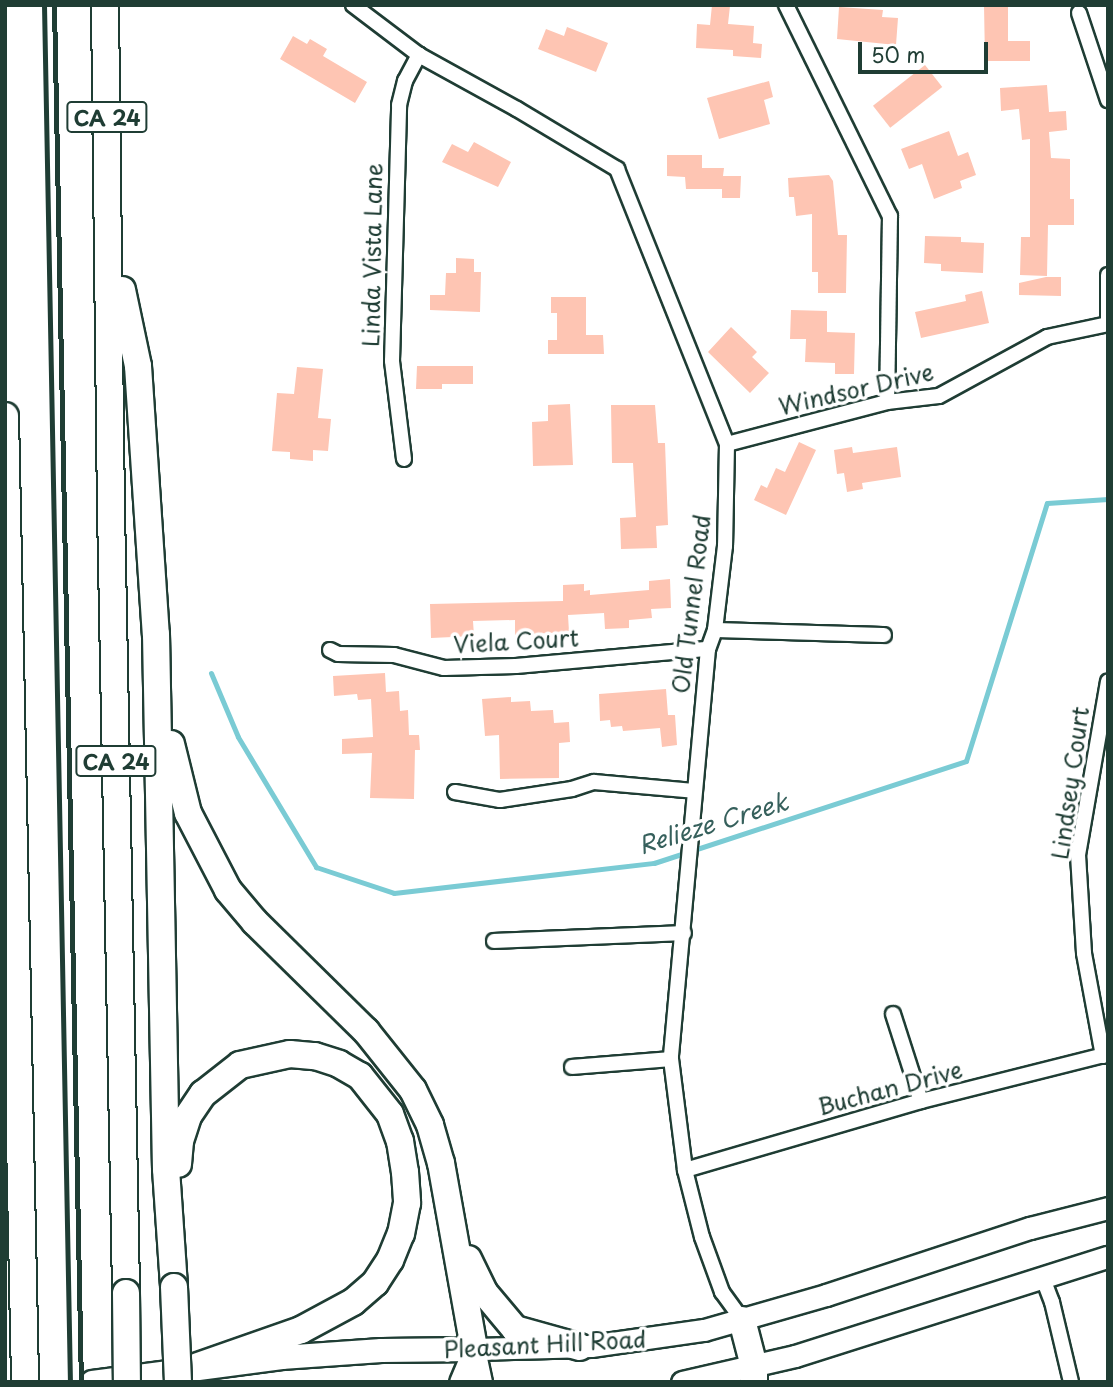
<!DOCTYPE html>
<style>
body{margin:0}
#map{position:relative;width:1113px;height:1387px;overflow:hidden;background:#fff;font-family:"Playpen Sans",sans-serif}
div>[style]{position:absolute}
.stream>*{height:5px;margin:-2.5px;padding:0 2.5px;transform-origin:2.5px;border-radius:2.5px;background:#7acbd4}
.building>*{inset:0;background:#fec5b3;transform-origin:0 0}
.roads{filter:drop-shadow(2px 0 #1f3d34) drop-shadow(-2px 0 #1f3d34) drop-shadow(0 2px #1f3d34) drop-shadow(0 -2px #1f3d34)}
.minor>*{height:14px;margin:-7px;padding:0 7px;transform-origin:7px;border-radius:7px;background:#fff}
.secondary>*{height:21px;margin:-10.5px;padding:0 10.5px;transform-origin:10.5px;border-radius:10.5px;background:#fff}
.primary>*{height:23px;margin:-11.5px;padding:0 11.5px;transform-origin:11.5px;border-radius:11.5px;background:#fff}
.motorway>*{height:26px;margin:-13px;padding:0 13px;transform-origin:13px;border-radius:13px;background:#fff}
.rail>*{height:5px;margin:-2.5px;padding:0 2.5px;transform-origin:2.5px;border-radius:2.5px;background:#1f3d34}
.bridges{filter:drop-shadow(2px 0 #1f3d34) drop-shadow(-2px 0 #1f3d34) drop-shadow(0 2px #1f3d34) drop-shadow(0 -2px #1f3d34)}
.motorway-bridge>*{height:26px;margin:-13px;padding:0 13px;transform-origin:13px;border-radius:13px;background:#fff}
span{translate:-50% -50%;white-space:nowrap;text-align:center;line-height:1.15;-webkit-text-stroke:7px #fff;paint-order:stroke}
.shield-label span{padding:2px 5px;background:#fff;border:2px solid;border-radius:5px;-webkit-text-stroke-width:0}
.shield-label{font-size:21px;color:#1f3d34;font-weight:700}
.street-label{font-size:23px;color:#1f3d34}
.water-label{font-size:24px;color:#36605c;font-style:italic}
.frame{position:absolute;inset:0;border:7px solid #1f3d34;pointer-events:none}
.scale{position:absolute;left:858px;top:42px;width:130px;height:32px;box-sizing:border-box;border:4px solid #1f3d34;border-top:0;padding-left:9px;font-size:21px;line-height:24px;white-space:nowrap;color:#1f3d34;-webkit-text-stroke:5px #fff;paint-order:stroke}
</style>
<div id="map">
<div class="stream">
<div style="left:211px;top:673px;width:69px;rotate:67.1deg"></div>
<div style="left:238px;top:737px;width:152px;rotate:59deg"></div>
<div style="left:316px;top:867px;width:82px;rotate:18.4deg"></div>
<div style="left:394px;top:893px;width:262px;rotate:-6.6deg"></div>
<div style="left:654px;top:863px;width:328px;rotate:-18.1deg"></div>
<div style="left:966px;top:761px;width:270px;rotate:-72.6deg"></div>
<div style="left:1047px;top:503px;width:61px;rotate:-3.8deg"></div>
</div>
<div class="building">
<div style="clip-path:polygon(712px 5px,730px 6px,728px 24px,754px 26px,753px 43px,762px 44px,761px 58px,733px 56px,733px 50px,696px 48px,697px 24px,710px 25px)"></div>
<div style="clip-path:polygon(984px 5px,1008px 5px,1008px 41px,1030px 41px,1030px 61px,985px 61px)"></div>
<div style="clip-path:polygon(839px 7px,883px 10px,882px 17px,898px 18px,896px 45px,837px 39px)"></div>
<div style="clip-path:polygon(567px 27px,608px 43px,596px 72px,538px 49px,546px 29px,564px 36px)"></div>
<div style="clip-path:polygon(293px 36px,307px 44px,310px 39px,327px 49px,323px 56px,367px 82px,355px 103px,280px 59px)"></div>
<div style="left:925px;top:65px;width:28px;height:66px;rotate:52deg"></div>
<div style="clip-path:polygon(769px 81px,773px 97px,764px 100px,770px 124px,719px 139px,707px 98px)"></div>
<div style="clip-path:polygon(1047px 85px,1049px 112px,1066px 111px,1067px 130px,1049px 132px,1051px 158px,1070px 159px,1070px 199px,1074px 199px,1074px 225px,1048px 225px,1047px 276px,1020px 275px,1021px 237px,1030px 237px,1030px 139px,1022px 140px,1019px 109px,1001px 111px,1000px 88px)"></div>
<div style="clip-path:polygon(949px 131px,958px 156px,968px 152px,976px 175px,960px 181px,962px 188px,934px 199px,922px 164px,909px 169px,901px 149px)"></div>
<div style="clip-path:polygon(474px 142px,511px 162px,498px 187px,442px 162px,452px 144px,468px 152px)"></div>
<div style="clip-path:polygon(667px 155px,702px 155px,702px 168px,724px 168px,723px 176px,741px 176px,740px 198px,722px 198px,722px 189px,686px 189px,685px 177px,667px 176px)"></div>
<div style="clip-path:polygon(829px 175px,833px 181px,838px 235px,847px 235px,846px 293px,818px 293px,818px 272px,812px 272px,812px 214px,796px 216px,794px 197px,789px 197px,788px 178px)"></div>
<div style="clip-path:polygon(925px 236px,961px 237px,961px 242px,984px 243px,983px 273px,941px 271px,941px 264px,924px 263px)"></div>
<div style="clip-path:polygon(456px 258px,474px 259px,474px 272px,481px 272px,480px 312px,430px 310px,430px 295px,445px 295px,446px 273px,456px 273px)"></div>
<div style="clip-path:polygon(1046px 277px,1061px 277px,1061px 296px,1019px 295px,1019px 283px)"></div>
<div style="clip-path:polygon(982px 291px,989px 323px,921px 338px,915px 312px,966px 301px,965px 295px)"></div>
<div style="clip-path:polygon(551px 297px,586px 297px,586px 335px,603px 335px,604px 354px,548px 354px,548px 340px,557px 340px,557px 313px,551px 313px)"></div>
<div style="clip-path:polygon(791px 310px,827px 311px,827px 332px,855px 333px,854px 374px,835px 374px,835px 363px,805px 362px,806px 339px,790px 339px)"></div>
<div style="clip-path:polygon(731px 327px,757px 352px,752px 357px,769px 373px,750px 393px,708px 352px)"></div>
<div style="clip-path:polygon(417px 366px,473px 366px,473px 384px,442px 384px,442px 389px,416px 389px)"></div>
<div style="clip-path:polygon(297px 367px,323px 369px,318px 418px,331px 419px,328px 451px,313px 450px,313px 461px,290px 459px,290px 452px,272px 451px,277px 393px,294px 394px)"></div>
<div style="clip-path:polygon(570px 404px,573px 465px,533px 466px,532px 422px,548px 421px,548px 405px)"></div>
<div style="clip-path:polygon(611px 405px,655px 405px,658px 443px,665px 443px,668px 525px,656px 526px,657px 548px,621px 549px,620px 518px,636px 517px,633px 463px,612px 463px)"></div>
<div style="clip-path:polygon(799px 442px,816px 450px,786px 515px,754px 500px,761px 485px,767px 488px,776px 468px,785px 472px)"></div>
<div style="clip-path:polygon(852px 447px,853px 453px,897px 447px,901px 477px,862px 483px,863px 489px,847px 492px,844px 473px,837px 474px,834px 450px)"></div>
<div style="clip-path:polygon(670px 579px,671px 608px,651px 609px,652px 618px,629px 620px,629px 628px,605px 629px,604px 613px,568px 615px,569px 632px,515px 635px,515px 620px,473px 621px,474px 636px,431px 638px,430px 604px,563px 601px,563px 585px,584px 584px,584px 591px,590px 590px,590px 595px,649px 590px,649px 581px)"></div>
<div style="clip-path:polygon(385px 673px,386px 692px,399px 691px,400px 711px,408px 710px,409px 735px,419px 735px,420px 750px,415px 750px,414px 799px,370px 798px,372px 753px,342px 754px,342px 739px,373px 737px,371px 699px,358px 700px,357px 694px,334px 696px,333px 676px)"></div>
<div style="clip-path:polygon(666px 689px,668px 715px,675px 715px,677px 745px,662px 747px,660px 728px,623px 731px,622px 726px,611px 727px,610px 720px,600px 721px,599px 694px)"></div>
<div style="clip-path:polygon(511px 697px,511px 702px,530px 701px,531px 711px,553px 710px,554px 723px,569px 722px,570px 742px,559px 743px,559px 778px,500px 779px,499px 735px,485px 736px,482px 699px)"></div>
</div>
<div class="roads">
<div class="minor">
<div style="left:353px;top:5px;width:83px;rotate:37.1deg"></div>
<div style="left:419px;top:55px;width:112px;rotate:28.9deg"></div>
<div style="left:517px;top:109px;width:117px;rotate:31deg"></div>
<div style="left:617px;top:169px;width:296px;rotate:68.2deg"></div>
<div style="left:727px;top:444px;width:102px;rotate:91.1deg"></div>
<div style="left:725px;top:546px;width:85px;rotate:96.8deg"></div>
<div style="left:715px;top:630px;width:20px;rotate:110deg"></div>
<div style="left:708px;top:649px;width:412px;rotate:95.2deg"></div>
<div style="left:671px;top:1059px;width:112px;rotate:82.8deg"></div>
<div style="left:685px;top:1170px;width:69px;rotate:75.8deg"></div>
<div style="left:702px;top:1237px;width:59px;rotate:70deg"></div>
<div style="left:722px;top:1292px;width:34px;rotate:54deg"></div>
<div style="left:786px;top:5px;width:235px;rotate:63.8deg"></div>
<div style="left:890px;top:216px;width:186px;rotate:90.9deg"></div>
<div style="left:1079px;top:13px;width:92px;rotate:71.6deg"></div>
<div style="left:1108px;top:324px;width:49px;rotate:-90deg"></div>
<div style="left:727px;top:444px;width:165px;rotate:-14.7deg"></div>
<div style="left:887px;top:402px;width:52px;rotate:-6.6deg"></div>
<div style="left:939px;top:396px;width:123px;rotate:-28.6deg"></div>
<div style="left:1047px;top:337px;width:62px;rotate:-12deg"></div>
<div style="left:404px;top:459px;width:99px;rotate:-97deg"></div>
<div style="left:392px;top:361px;width:256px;rotate:-88.4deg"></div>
<div style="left:399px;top:105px;width:25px;rotate:-76deg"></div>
<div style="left:405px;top:81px;width:30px;rotate:-62deg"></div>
<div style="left:715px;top:630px;width:169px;rotate:1.7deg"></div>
<div style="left:330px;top:650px;width:9px;rotate:27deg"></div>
<div style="left:338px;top:654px;width:56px;rotate:1deg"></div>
<div style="left:394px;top:655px;width:52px;rotate:14.6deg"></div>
<div style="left:444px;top:668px;width:72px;rotate:-1.6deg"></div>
<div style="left:516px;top:666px;width:193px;rotate:-5.1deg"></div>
<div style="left:455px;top:792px;width:46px;rotate:10.1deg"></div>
<div style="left:500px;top:800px;width:73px;rotate:-8.7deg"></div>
<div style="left:572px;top:789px;width:23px;rotate:-18deg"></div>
<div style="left:594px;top:782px;width:100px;rotate:5.1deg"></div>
<div style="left:494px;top:941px;width:190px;rotate:-2.4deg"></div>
<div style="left:893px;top:1014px;width:91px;rotate:72.2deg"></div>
<div style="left:1103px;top:1056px;width:105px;rotate:-100.5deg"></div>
<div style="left:1084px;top:953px;width:98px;rotate:-93.5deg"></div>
<div style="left:1078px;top:855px;width:176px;rotate:-80.2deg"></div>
<div style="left:572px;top:1067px;width:99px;rotate:-4.6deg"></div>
<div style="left:685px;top:1170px;width:246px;rotate:-16.3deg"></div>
<div style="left:921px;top:1101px;width:193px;rotate:-14.1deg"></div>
<div style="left:1042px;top:1276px;width:28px;rotate:69deg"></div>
<div style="left:1052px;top:1302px;width:82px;rotate:76.6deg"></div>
</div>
<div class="secondary">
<div style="left:474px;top:1349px;width:117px;rotate:-1.5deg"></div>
<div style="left:591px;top:1346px;width:114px;rotate:-8.1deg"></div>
<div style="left:704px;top:1330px;width:127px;rotate:-16deg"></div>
<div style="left:826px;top:1295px;width:215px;rotate:-18.2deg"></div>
<div style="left:1030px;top:1228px;width:81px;rotate:-14.4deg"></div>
<div style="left:474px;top:1349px;width:34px;rotate:78deg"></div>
<div style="left:460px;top:1382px;width:36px;rotate:-67deg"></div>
<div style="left:682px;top:1382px;width:116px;rotate:-13deg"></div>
<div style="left:795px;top:1356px;width:328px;rotate:-17.6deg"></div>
</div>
<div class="primary">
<div style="left:92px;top:1382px;width:191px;rotate:-7.5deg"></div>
<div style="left:281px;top:1357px;width:100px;rotate:-4deg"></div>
<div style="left:381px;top:1350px;width:93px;rotate:-0.6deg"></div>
</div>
<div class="motorway">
<div style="left:105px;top:5px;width:504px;rotate:89.32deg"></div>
<div style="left:111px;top:509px;width:784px;rotate:88.9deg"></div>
<div style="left:122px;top:290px;width:78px;rotate:78.1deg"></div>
<div style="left:138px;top:366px;width:269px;rotate:86.2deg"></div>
<div style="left:156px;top:634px;width:535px;rotate:88.93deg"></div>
<div style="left:166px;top:1169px;width:118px;rotate:86.1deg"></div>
<div style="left:5px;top:416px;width:966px;rotate:88.81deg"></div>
<div style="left:171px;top:744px;width:71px;rotate:76.2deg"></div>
<div style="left:188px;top:813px;width:87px;rotate:62.5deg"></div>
<div style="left:228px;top:890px;width:42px;rotate:49.8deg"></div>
<div style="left:255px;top:922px;width:156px;rotate:44.5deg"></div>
<div style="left:366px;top:1031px;width:75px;rotate:51.5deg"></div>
<div style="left:413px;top:1090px;width:39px;rotate:64deg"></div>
<div style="left:430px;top:1125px;width:40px;rotate:74deg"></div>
<div style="left:441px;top:1163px;width:189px;rotate:79.9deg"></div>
<div style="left:178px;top:1164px;width:23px;rotate:-85deg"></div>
<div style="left:180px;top:1141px;width:26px;rotate:-72deg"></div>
<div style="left:188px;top:1116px;width:27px;rotate:-56deg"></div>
<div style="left:203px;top:1094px;width:47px;rotate:-38.1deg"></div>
<div style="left:240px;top:1065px;width:51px;rotate:-12.4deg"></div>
<div style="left:290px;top:1054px;width:25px;rotate:5deg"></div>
<div style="left:315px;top:1056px;width:25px;rotate:18deg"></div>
<div style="left:339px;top:1064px;width:24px;rotate:30deg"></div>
<div style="left:360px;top:1076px;width:48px;rotate:51.7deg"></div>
<div style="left:390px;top:1114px;width:29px;rotate:70deg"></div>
<div style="left:400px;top:1141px;width:31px;rotate:81deg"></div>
<div style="left:405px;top:1172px;width:31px;rotate:86deg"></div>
<div style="left:407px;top:1203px;width:31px;rotate:101deg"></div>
<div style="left:401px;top:1233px;width:29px;rotate:112deg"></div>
<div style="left:390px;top:1260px;width:27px;rotate:123deg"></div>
<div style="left:375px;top:1283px;width:29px;rotate:139deg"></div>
<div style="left:353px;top:1302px;width:59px;rotate:151.7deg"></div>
<div style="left:301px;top:1330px;width:109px;rotate:160.7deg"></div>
<div style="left:468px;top:1259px;width:37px;rotate:64deg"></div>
<div style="left:484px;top:1292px;width:48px;rotate:50deg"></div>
<div style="left:515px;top:1329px;width:67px;rotate:15.5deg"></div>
<div style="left:742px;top:1320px;width:48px;rotate:75.4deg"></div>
<div style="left:754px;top:1366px;width:16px;rotate:90deg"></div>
</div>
</div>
<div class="rail">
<div style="left:44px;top:5px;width:1377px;rotate:88.92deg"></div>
<div style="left:54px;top:5px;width:1377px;rotate:88.88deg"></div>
</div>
<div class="bridges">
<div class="motorway-bridge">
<div style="left:174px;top:1287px;width:95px;rotate:87.6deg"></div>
<div style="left:126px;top:1293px;width:89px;rotate:89.4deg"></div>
</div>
</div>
<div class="shield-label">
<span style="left:107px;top:117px">CA 24</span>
<span style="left:116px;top:761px">CA 24</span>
</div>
<div class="street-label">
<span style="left:372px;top:255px;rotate:-89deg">Linda Vista Lane</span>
<span style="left:856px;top:389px;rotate:-13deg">Windsor Drive</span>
<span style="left:691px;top:604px;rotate:-83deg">Old Tunnel Road</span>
<span style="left:516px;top:641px;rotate:-3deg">Viela Court</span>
<span style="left:1070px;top:783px;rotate:-82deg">Lindsey Court</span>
<span style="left:890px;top:1088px;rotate:-15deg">Buchan Drive</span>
<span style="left:545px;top:1344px;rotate:-3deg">Pleasant Hill Road</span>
</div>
<div class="water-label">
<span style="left:713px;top:823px;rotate:-17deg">Relieze Creek</span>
</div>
<div class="frame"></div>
<div class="scale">50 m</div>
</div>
